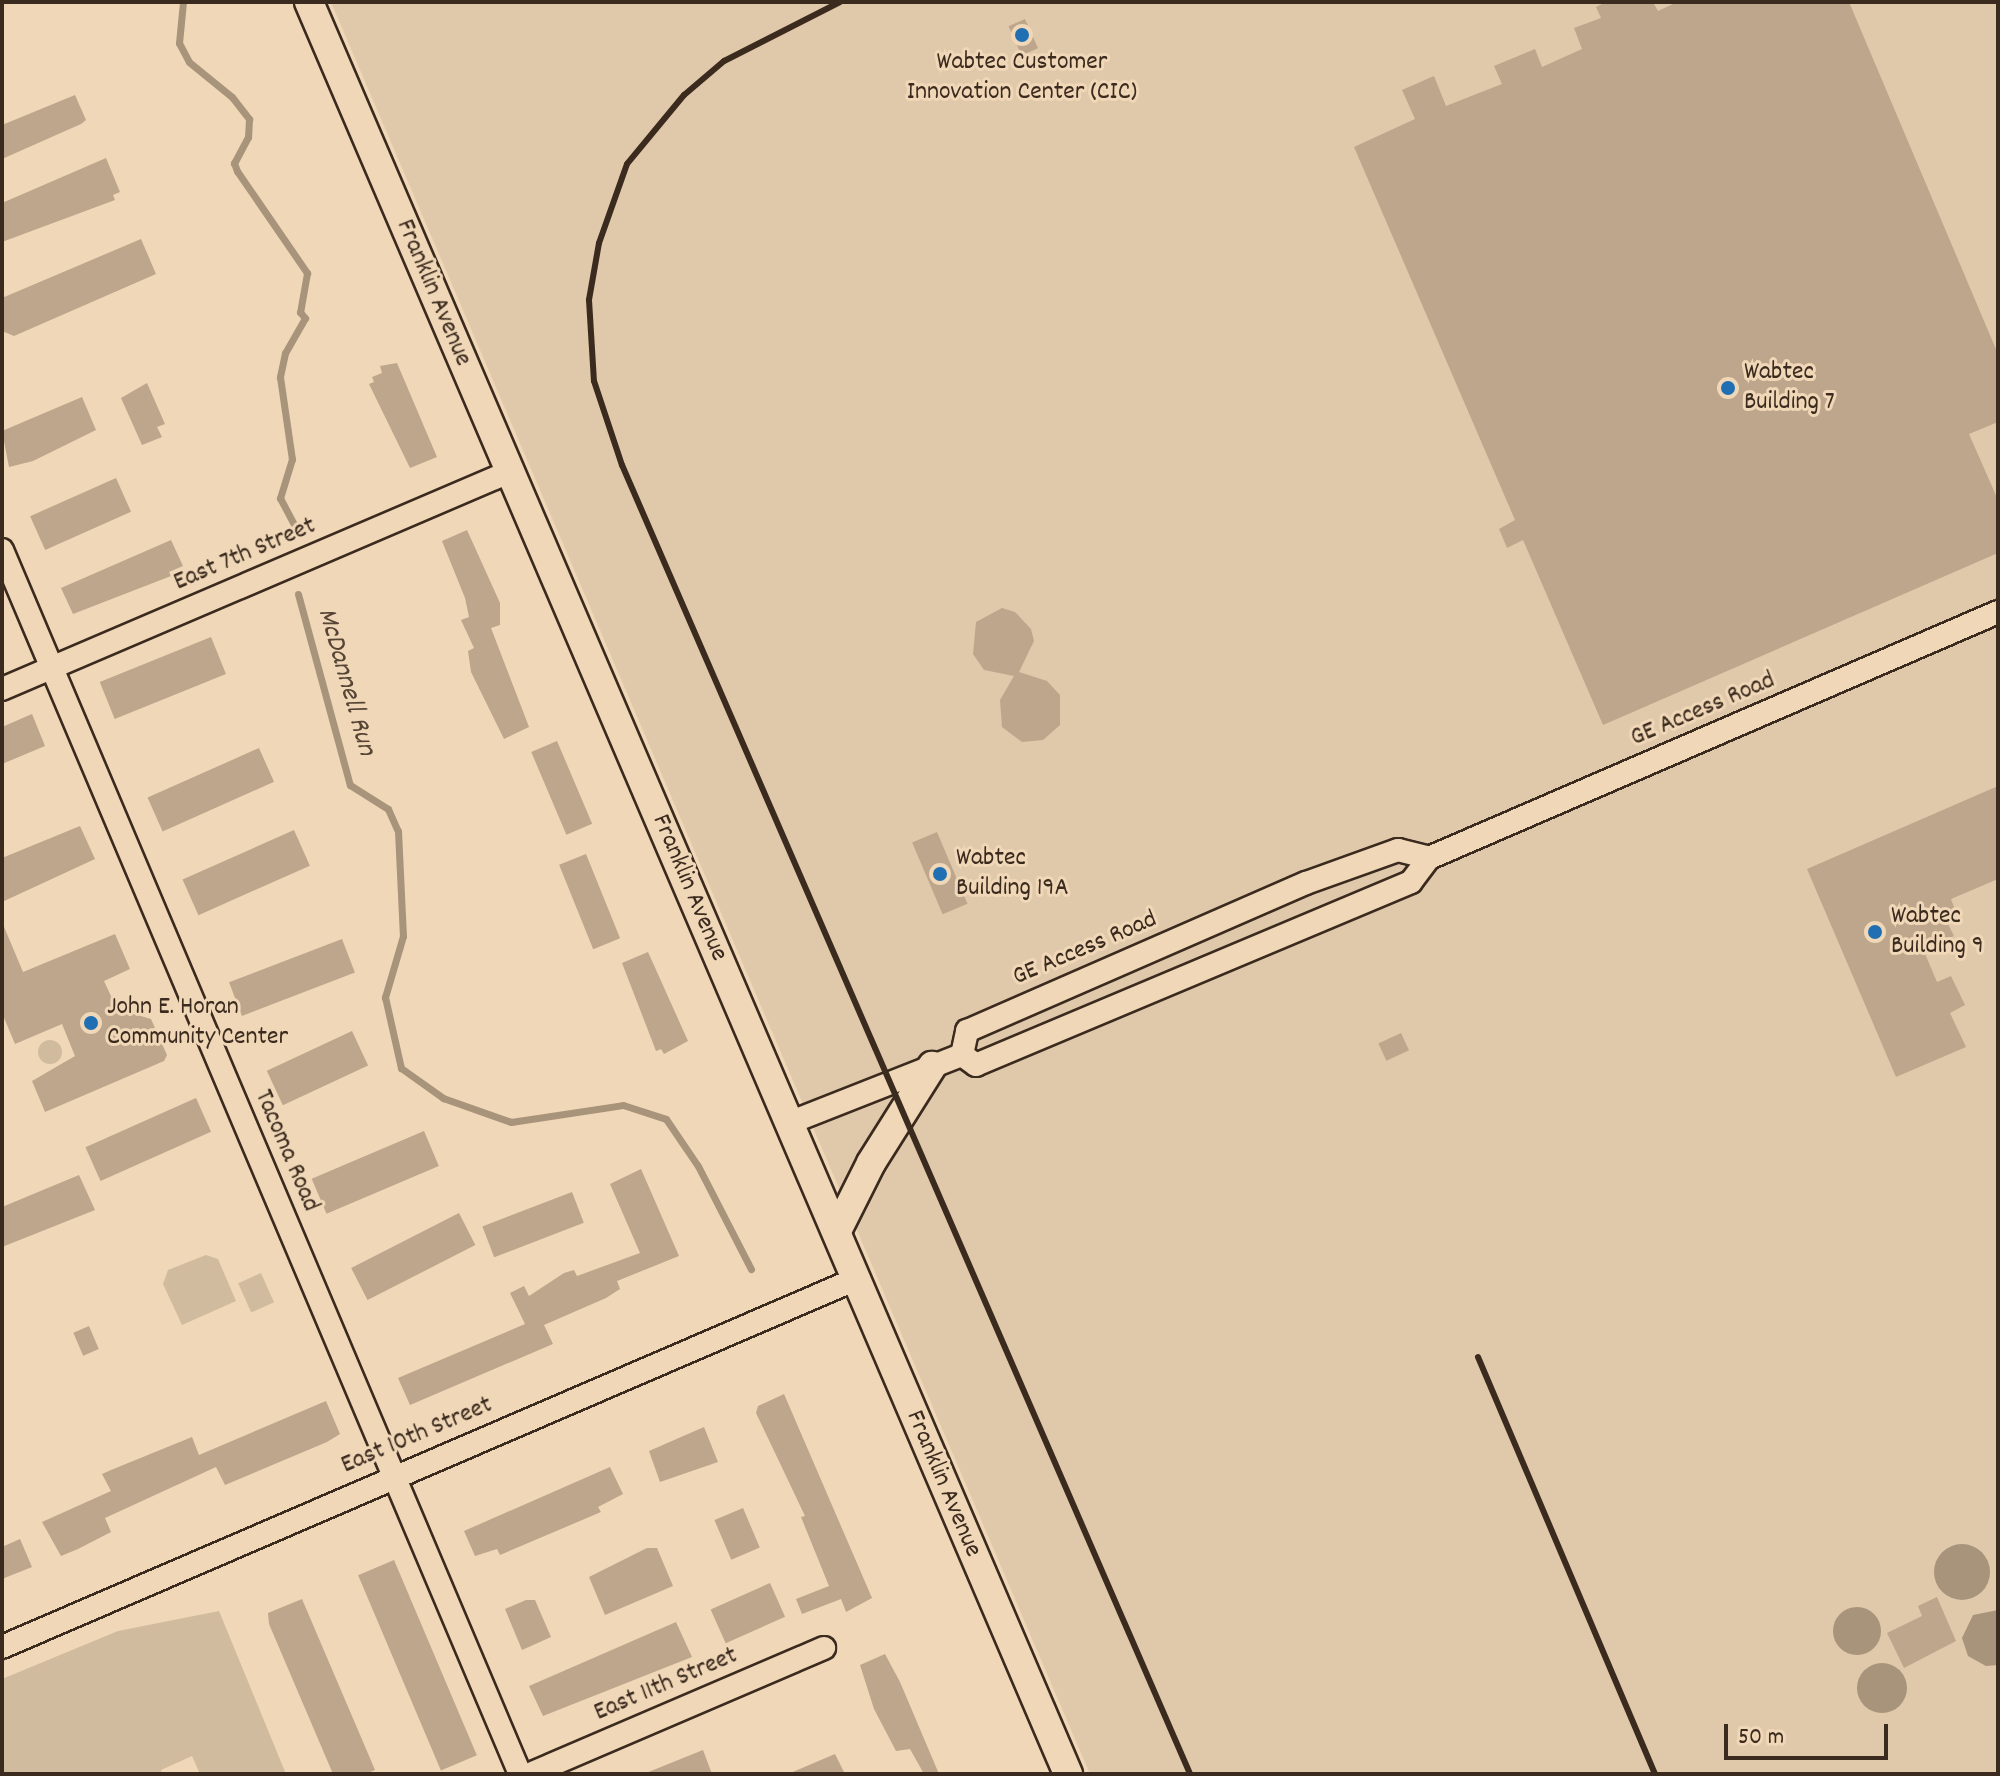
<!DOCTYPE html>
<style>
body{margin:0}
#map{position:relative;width:2000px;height:1776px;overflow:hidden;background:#efd7b7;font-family:Dekko,sans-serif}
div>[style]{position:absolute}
.built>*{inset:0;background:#e0c8aa}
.green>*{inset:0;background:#d1bb9e;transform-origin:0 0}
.round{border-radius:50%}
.water>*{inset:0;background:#a8937b}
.stream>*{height:7px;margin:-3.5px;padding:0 3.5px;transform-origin:3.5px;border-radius:3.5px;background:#a8937b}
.building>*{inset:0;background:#bda68c;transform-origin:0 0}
.roads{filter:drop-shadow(2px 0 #3b2a1e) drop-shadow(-2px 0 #3b2a1e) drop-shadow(0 2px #3b2a1e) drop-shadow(0 -2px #3b2a1e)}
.minor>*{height:22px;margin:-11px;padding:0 11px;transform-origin:11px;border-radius:11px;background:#efd7b7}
.major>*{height:28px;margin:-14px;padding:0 14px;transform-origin:14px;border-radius:14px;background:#efd7b7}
.rail>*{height:6px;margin:-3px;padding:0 3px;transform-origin:3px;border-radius:3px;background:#3b2a1e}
.dots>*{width:22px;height:22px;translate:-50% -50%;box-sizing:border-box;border:4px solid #efd7b7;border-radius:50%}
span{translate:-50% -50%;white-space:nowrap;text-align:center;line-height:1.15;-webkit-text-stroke:6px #efd7b7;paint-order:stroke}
.poi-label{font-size:26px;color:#3b2a1e}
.left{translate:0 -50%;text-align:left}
.street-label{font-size:26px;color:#3b2a1e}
.water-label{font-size:28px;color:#564435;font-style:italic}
.frame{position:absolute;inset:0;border:4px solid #3b2a1e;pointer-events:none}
.scale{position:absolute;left:1724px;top:1724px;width:164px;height:36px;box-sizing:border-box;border:4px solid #3b2a1e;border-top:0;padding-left:10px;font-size:24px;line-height:28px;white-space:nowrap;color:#3b2a1e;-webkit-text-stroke:6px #efd7b7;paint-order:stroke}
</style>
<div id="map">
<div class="built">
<div style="clip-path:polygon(331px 2px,1998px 2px,1998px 1774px,1090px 1774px)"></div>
</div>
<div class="green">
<div class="round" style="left:38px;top:1040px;width:24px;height:24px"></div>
<div style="clip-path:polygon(206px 1255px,218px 1259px,236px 1301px,182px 1325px,163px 1284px,168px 1270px)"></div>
<div style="left:261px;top:1273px;width:32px;height:25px;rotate:66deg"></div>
<div style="clip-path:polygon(219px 1611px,286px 1774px,200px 1774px,192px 1756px,161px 1770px,162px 1774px,2px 1774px,2px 1679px,118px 1631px)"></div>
</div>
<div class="water">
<div class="round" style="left:1934px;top:1544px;width:56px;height:56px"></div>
<div class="round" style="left:1833px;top:1607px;width:48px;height:48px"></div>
<div style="clip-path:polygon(1998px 1610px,1998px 1665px,1986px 1666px,1968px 1656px,1962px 1638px,1973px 1615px)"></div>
<div class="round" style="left:1857px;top:1663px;width:50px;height:50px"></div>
</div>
<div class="stream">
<div style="left:183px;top:2px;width:41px;rotate:95.6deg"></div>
<div style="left:179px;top:43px;width:21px;rotate:62deg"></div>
<div style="left:189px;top:62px;width:55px;rotate:39.1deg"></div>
<div style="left:232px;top:97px;width:28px;rotate:52deg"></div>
<div style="left:249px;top:119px;width:18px;rotate:93deg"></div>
<div style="left:248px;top:137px;width:30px;rotate:118deg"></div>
<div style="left:234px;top:163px;width:9px;rotate:69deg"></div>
<div style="left:237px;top:171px;width:124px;rotate:55.5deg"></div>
<div style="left:307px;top:273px;width:40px;rotate:100deg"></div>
<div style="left:300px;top:312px;width:8px;rotate:50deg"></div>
<div style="left:305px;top:318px;width:40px;rotate:119.7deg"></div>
<div style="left:285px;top:353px;width:25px;rotate:102deg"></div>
<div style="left:280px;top:377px;width:83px;rotate:81.7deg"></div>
<div style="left:292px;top:459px;width:41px;rotate:107.1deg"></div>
<div style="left:280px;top:498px;width:34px;rotate:62deg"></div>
<div style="left:298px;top:594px;width:198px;rotate:74.8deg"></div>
<div style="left:350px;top:785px;width:45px;rotate:32.3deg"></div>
<div style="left:388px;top:809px;width:24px;rotate:66deg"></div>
<div style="left:398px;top:831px;width:105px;rotate:87.3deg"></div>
<div style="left:403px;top:936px;width:64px;rotate:106.4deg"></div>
<div style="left:385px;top:997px;width:73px;rotate:77.3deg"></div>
<div style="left:401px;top:1068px;width:52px;rotate:35.5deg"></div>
<div style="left:443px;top:1098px;width:72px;rotate:19.4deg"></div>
<div style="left:511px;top:1122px;width:113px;rotate:-8.6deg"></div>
<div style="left:623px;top:1105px;width:45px;rotate:18deg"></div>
<div style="left:666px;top:1119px;width:57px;rotate:55.8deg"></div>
<div style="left:698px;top:1166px;width:116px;rotate:62.8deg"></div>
</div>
<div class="building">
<div style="clip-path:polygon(1606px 2px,1653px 2px,1658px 11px,1677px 2px,1849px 2px,1998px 354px,1998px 422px,1969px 434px,1998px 500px,1998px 553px,1603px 725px,1523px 540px,1507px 548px,1499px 529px,1515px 520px,1354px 147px,1415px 119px,1402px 90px,1434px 76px,1446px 106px,1502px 84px,1494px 66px,1535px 49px,1542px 67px,1582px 49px,1574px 28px,1601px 18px,1596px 7px)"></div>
<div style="left:1025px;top:19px;width:32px;height:18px;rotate:66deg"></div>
<div style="clip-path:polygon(75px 95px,86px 120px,81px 124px,2px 159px,2px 125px)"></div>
<div style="clip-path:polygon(106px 158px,120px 192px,113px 195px,115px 200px,2px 242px,2px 203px)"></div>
<div style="clip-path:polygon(141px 239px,156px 274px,14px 336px,2px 331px,2px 298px)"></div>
<div style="clip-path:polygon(397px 363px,437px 457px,410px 468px,369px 384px,374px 382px,372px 377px,382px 373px,380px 366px)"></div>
<div style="clip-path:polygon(147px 383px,165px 424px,157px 427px,162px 437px,142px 445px,121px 398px)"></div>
<div style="clip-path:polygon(82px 397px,96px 430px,33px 461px,9px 467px,2px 431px)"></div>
<div style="left:116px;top:478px;width:37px;height:94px;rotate:66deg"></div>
<div style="clip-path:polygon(467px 530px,500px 603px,500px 625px,491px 628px,529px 727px,504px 739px,471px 672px,468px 651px,474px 648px,461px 620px,469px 617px,465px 598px,442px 541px)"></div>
<div style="clip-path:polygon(171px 540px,183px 566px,169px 572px,171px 576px,73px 614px,61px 588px)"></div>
<div style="clip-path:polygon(1002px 608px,1015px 612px,1031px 629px,1034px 641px,1019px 672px,1047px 681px,1060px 695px,1060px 725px,1043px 740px,1022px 742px,1002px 727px,1000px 700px,1014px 676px,984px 670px,973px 654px,976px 622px)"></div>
<div style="left:211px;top:637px;width:40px;height:120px;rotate:68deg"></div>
<div style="clip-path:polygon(32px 714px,45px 746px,2px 764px,2px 727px)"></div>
<div style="left:557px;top:741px;width:90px;height:28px;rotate:67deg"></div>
<div style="left:259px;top:748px;width:37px;height:122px;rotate:66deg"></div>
<div style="clip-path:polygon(1998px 786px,1998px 879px,1951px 899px,1957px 915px,1946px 920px,1954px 936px,1923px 949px,1937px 982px,1951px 976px,1965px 1005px,1950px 1013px,1966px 1047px,1896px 1077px,1807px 869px)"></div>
<div style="clip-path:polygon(80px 826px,95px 859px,2px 902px,2px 858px)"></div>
<div style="left:294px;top:830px;width:39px;height:122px;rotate:66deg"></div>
<div style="left:937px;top:832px;width:78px;height:27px;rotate:67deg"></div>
<div style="left:586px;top:854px;width:91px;height:29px;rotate:68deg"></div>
<div style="clip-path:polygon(2px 922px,23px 972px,115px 934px,130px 969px,104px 981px,117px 1009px,151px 1019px,167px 1055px,164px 1061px,45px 1112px,32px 1081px,75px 1056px,62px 1024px,15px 1044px,2px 1013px)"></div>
<div style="left:342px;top:939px;width:36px;height:121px;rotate:69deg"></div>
<div style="clip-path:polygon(648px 952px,688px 1041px,664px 1054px,661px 1049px,656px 1051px,622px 963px)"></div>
<div style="left:352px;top:1031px;width:38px;height:94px;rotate:65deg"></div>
<div style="left:1401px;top:1033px;width:19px;height:25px;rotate:65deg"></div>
<div style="left:196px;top:1098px;width:37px;height:121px;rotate:66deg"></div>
<div style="left:424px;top:1131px;width:38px;height:122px;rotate:67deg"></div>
<div style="clip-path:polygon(641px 1169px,679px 1256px,617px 1281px,620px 1289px,606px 1298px,544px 1325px,553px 1344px,410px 1405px,398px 1378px,525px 1324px,510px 1293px,524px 1286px,529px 1296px,564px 1273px,574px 1270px,577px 1276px,640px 1253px,610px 1184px)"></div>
<div style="clip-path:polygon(79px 1175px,95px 1210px,2px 1247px,2px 1207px)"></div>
<div style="left:572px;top:1192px;width:33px;height:96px;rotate:69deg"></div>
<div style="left:459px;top:1213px;width:36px;height:121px;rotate:63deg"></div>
<div style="left:89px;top:1326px;width:25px;height:17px;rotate:67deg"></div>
<div style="clip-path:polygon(784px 1394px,872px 1598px,846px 1612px,841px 1599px,802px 1614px,796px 1599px,829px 1586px,801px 1517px,805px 1516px,756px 1413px,758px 1406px)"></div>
<div style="clip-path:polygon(326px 1401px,340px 1434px,327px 1442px,225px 1485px,216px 1467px,105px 1518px,111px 1532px,78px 1549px,61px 1556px,42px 1522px,111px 1491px,102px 1474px,111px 1470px,192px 1437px,199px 1455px)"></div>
<div style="clip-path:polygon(704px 1427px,718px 1462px,660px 1482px,649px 1451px)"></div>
<div style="clip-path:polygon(610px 1467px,623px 1494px,598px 1507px,601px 1512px,500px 1555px,497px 1549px,475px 1556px,464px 1531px)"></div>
<div style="left:743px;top:1508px;width:43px;height:31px;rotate:67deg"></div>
<div style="clip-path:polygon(20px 1539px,32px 1567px,2px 1579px,2px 1547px)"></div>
<div style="clip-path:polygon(647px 1548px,657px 1548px,673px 1586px,605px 1615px,589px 1577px)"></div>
<div style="left:394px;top:1560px;width:212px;height:39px;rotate:67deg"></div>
<div style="left:770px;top:1583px;width:37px;height:65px;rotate:66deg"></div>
<div style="clip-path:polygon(1937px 1597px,1956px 1641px,1904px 1668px,1887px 1633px,1922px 1616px,1918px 1606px)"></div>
<div style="clip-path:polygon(302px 1599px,375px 1770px,365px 1774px,333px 1774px,269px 1624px,268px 1613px)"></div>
<div style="clip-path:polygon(526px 1600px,535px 1600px,551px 1637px,522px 1650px,505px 1609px)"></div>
<div style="clip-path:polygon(676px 1622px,692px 1657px,543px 1716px,529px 1686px)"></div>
<div style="clip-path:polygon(885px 1654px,900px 1682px,939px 1774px,924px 1774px,910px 1749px,896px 1751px,874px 1709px,860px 1665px)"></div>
<div style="clip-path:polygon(703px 1750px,712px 1774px,646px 1774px,646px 1773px)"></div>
<div style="clip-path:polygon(835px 1754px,845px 1774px,788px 1774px)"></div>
</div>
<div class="roads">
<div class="minor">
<div style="left:2px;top:550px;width:1329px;rotate:67.06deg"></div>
<div style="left:2px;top:689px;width:551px;rotate:-23.17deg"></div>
<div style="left:1398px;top:850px;width:32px;rotate:14deg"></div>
<div style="left:1429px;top:858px;width:30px;rotate:127deg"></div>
<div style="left:1411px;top:882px;width:472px;rotate:157.2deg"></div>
<div style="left:976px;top:1065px;width:17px;rotate:-144deg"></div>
<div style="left:962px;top:1055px;width:25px;rotate:-78deg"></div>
<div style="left:967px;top:1031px;width:370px;rotate:-23.6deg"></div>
<div style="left:1306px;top:883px;width:98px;rotate:-19.7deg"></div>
<div style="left:1429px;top:858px;width:620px;rotate:-23.38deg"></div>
<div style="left:789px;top:1123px;width:186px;rotate:-21.5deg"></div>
<div style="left:2px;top:1647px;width:930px;rotate:-23.31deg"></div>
<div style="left:530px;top:1774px;width:320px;rotate:-23.2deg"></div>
</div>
<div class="major">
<div style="left:309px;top:2px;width:1928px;rotate:66.81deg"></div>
<div style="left:837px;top:1231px;width:76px;rotate:-63.4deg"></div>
<div style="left:871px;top:1163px;width:115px;rotate:-57.8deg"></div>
</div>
</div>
<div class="rail">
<div style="left:840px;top:2px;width:130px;rotate:153deg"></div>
<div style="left:724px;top:61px;width:52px;rotate:139.6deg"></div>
<div style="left:684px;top:95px;width:89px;rotate:129.6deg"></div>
<div style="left:627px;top:164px;width:84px;rotate:109.5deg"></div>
<div style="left:599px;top:243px;width:58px;rotate:100deg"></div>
<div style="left:589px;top:300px;width:81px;rotate:86.5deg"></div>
<div style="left:594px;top:381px;width:89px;rotate:71.6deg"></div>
<div style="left:622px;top:465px;width:1427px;rotate:66.54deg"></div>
<div style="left:1478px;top:1357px;width:453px;rotate:67deg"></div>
</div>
<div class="dots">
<div style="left:1022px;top:35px;background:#1f6fb2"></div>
<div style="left:1728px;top:388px;background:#1f6fb2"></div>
<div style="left:940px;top:874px;background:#1f6fb2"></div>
<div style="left:1875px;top:932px;background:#1f6fb2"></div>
<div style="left:91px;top:1023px;background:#1f6fb2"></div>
</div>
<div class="poi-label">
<span style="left:1022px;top:78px">Wabtec Customer<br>Innovation Center (CIC)</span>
<span class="left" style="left:1744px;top:388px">Wabtec<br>Building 7</span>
<span class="left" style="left:956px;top:874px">Wabtec<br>Building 19A</span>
<span class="left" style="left:1891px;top:932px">Wabtec<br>Building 9</span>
<span class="left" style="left:107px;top:1023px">John E. Horan<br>Community Center</span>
</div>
<div class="street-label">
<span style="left:433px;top:293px;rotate:67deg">Franklin Avenue</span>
<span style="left:245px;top:555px;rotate:-23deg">East 7th Street</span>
<span style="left:1703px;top:710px;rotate:-23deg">GE Access Road</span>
<span style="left:689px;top:888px;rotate:67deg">Franklin Avenue</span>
<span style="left:1085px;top:949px;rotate:-23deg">GE Access Road</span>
<span style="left:286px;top:1151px;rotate:67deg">Tacoma Road</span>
<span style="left:417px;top:1436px;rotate:-23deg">East 10th Street</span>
<span style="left:943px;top:1484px;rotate:67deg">Franklin Avenue</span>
<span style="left:666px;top:1685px;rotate:-23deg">East 11th Street</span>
</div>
<div class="water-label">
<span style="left:345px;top:682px;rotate:74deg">McDannell Run</span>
</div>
<div class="frame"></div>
<div class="scale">50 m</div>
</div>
